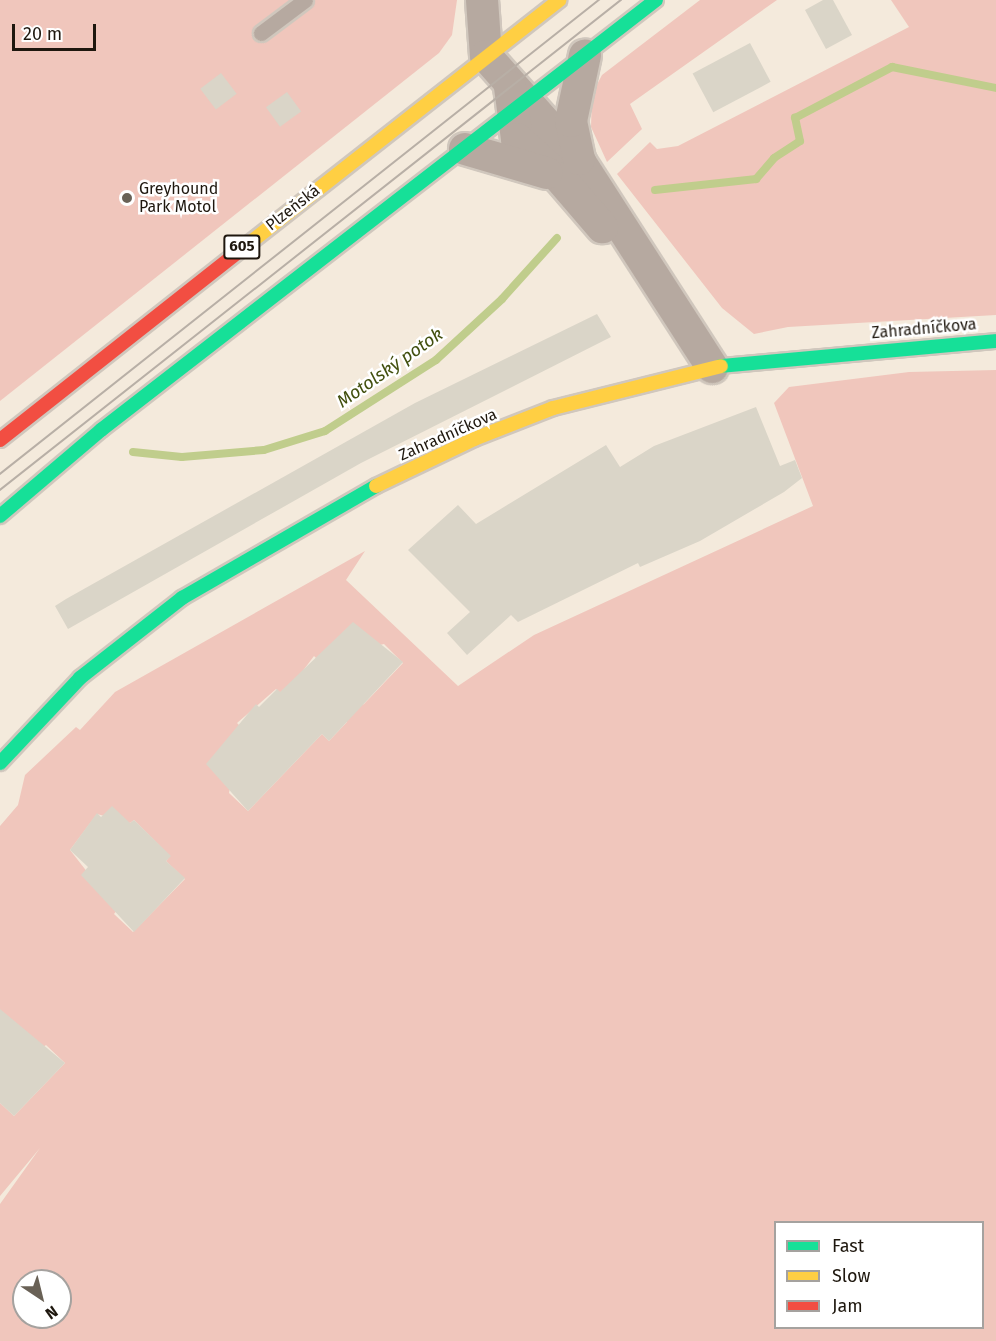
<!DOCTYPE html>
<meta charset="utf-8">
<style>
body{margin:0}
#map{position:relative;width:996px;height:1341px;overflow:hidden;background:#f4eadc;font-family:"Fira Sans",sans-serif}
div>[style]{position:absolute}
.green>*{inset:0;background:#f0c6bc}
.stream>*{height:8px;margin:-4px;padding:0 4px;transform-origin:4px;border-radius:4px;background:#c0cd8c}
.building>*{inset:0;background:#dad5c8;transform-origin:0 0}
.roads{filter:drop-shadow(2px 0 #d0c7bd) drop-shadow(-2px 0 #d0c7bd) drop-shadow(0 2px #d0c7bd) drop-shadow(0 -2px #d0c7bd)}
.lane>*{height:15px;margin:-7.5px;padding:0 7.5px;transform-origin:7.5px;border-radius:7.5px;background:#b6a9a0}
.street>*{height:32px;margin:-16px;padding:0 16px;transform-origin:16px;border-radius:16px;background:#b6a9a0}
.fast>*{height:14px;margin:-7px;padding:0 7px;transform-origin:7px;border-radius:7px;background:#16e098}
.slow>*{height:14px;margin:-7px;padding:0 7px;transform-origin:7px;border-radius:7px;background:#ffcf43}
.jam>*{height:14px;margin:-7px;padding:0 7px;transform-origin:7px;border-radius:7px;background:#f24e42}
.tram>*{height:1.5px;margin:-0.75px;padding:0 0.75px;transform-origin:0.75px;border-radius:0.75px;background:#b8afa6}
.dots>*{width:16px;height:16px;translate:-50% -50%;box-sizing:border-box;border:3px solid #fff;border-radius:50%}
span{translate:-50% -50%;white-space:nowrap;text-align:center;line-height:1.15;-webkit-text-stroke:5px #fff;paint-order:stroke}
.shield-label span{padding:2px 4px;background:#fff;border:2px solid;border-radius:4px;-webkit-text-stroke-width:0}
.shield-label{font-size:15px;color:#1e170e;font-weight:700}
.poi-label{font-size:16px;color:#1e170e}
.left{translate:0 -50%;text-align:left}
.street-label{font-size:16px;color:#1e170e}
.water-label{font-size:18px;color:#42500f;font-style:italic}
.legend{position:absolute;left:774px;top:1221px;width:210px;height:108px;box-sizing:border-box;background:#fff;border:2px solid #a5a29f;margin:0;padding:8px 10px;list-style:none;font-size:18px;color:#1e170e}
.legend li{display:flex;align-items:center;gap:12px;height:30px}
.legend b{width:30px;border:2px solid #a5a29f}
.north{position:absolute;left:12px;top:1269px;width:60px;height:60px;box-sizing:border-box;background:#fff;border:2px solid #a5a29f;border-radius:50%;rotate:145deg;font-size:16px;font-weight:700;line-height:24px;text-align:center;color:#1e170e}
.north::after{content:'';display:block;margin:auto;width:21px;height:27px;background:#696156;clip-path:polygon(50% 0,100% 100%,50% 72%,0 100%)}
.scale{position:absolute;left:12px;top:24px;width:84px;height:27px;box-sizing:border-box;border:3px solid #1e170e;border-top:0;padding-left:8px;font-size:18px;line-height:21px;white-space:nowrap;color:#1e170e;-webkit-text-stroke:4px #fff;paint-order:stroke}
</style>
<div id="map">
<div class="green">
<div style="clip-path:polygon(0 0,457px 0,452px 35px,439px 53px,0 401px)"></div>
<div style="clip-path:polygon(700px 0,777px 0,630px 104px,642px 129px,607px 162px,591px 127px,592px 94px,602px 75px)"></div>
<div style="clip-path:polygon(891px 0,996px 0,996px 315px,788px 327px,754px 334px,722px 308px,617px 174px,650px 142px,657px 149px,678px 146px,909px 27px)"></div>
<div style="clip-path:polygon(evenodd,996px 370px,996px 1341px,0 1341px,0 1204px,40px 1148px,0 1196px,0 1103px,14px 1116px,65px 1063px,46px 1045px,42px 1048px,0 1019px,0 826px,18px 805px,25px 775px,76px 727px,80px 730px,115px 692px,365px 551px,346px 580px,458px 686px,534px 635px,813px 506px,774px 403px,789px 387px,909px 372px,996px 370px,384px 644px,403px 663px,364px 704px,340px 715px,347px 722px,329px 741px,322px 734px,248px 811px,229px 793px,241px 727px,237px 723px,276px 689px,284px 696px,314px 656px,318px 660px,384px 644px,996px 370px,97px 814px,130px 823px,134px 820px,170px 856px,166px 861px,185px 879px,133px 932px,114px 914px,117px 910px,70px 850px,97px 814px,996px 370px,776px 1222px,982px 1222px,982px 1328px,776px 1328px,776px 1222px,996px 370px,24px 1281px,60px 1281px,60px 1317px,24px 1317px,24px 1281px)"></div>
</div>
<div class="stream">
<div style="left:655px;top:190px;width:102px;rotate:-6.2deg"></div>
<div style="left:756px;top:179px;width:28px;rotate:-49deg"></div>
<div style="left:774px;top:158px;width:31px;rotate:-33deg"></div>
<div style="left:800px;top:141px;width:24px;rotate:-102deg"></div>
<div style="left:795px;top:118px;width:110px;rotate:-27.7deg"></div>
<div style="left:892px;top:67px;width:106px;rotate:11.4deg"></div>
<div style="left:133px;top:452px;width:49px;rotate:5.8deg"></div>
<div style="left:182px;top:457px;width:82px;rotate:-4.9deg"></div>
<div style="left:264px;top:450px;width:64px;rotate:-17.3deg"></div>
<div style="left:325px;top:431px;width:132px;rotate:-32.6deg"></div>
<div style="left:436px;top:360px;width:90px;rotate:-42.7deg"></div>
<div style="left:502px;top:299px;width:82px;rotate:-48deg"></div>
</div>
<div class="building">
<div style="clip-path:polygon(823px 0,833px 0,852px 35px,826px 49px,805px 10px)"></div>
<div style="left:750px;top:43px;width:44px;height:65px;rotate:62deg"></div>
<div style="left:221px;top:73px;width:26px;height:26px;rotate:53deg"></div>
<div style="left:287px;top:92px;width:24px;height:26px;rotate:54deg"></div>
<div style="clip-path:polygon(597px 314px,611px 337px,361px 463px,68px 629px,55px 606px,66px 599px,415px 403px)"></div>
<div style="clip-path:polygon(756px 407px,780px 466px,795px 460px,802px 478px,784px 492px,700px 541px,640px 567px,638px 563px,518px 622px,511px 615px,467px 655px,447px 633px,470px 612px,408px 550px,458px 505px,476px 524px,606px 445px,620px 467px,654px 446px)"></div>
<div style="clip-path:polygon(353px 622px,403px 662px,329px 741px,322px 734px,248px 811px,206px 764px,256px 704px,259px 707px,277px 689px,280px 692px)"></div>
<div style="clip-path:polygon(112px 806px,130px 823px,134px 820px,171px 856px,166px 861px,185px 878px,134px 932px,81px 875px,88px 867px,70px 850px,97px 813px,101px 817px)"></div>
<div style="clip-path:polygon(0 1009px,65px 1063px,14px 1116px,0 1103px)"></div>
</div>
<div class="roads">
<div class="lane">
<div style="left:261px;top:33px;width:55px;rotate:-36.9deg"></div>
</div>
<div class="street">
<div style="left:482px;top:0;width:56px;rotate:85.9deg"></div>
<div style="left:486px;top:56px;width:142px;rotate:48.4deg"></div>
<div style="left:580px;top:162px;width:244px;rotate:57.2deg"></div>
<div style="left:510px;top:87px;width:52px;rotate:82.3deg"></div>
<div style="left:517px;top:139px;width:58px;rotate:42.2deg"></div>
<div style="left:560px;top:178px;width:65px;rotate:49.4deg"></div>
<div style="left:465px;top:149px;width:85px;rotate:16.3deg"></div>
<div style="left:579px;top:159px;width:39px;rotate:-102deg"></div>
<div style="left:571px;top:121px;width:67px;rotate:-78deg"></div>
</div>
<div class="fast">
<div style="left:721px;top:366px;width:276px;rotate:-5.2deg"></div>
<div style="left:0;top:516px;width:133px;rotate:-40.4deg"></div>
<div style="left:101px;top:430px;width:702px;rotate:-37.77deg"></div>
<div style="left:0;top:763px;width:117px;rotate:-46.7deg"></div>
<div style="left:80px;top:678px;width:130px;rotate:-38.1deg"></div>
<div style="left:182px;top:598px;width:224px;rotate:-30deg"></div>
</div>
<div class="slow">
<div style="left:247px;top:245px;width:397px;rotate:-38.1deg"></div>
<div style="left:376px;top:486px;width:109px;rotate:-25.6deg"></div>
<div style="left:474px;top:439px;width:85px;rotate:-21.4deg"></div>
<div style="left:553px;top:408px;width:173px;rotate:-14deg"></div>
</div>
<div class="jam">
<div style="left:0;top:440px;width:315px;rotate:-38.3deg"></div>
</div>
</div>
<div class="tram">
<div style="left:0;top:474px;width:764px;rotate:-38.36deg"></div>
<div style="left:0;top:490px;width:791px;rotate:-38.28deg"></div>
</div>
<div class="dots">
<div style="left:127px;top:198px;background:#696156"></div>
</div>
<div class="shield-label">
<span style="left:242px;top:247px">605</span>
</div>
<div class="poi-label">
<span class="left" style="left:139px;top:198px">Greyhound<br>Park Motol</span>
</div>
<div class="street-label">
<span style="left:293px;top:208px;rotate:-38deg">Plzeňská</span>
<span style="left:924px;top:329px;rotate:-5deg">Zahradníčkova</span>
<span style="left:448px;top:435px;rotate:-24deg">Zahradníčkova</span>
</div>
<div class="water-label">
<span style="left:390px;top:368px;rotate:-35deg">Motolský potok</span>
</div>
<ul class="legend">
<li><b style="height:8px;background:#16e098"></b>Fast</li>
<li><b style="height:8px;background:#ffcf43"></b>Slow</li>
<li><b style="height:8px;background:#f24e42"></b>Jam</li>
</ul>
<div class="north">N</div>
<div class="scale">20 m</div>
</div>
